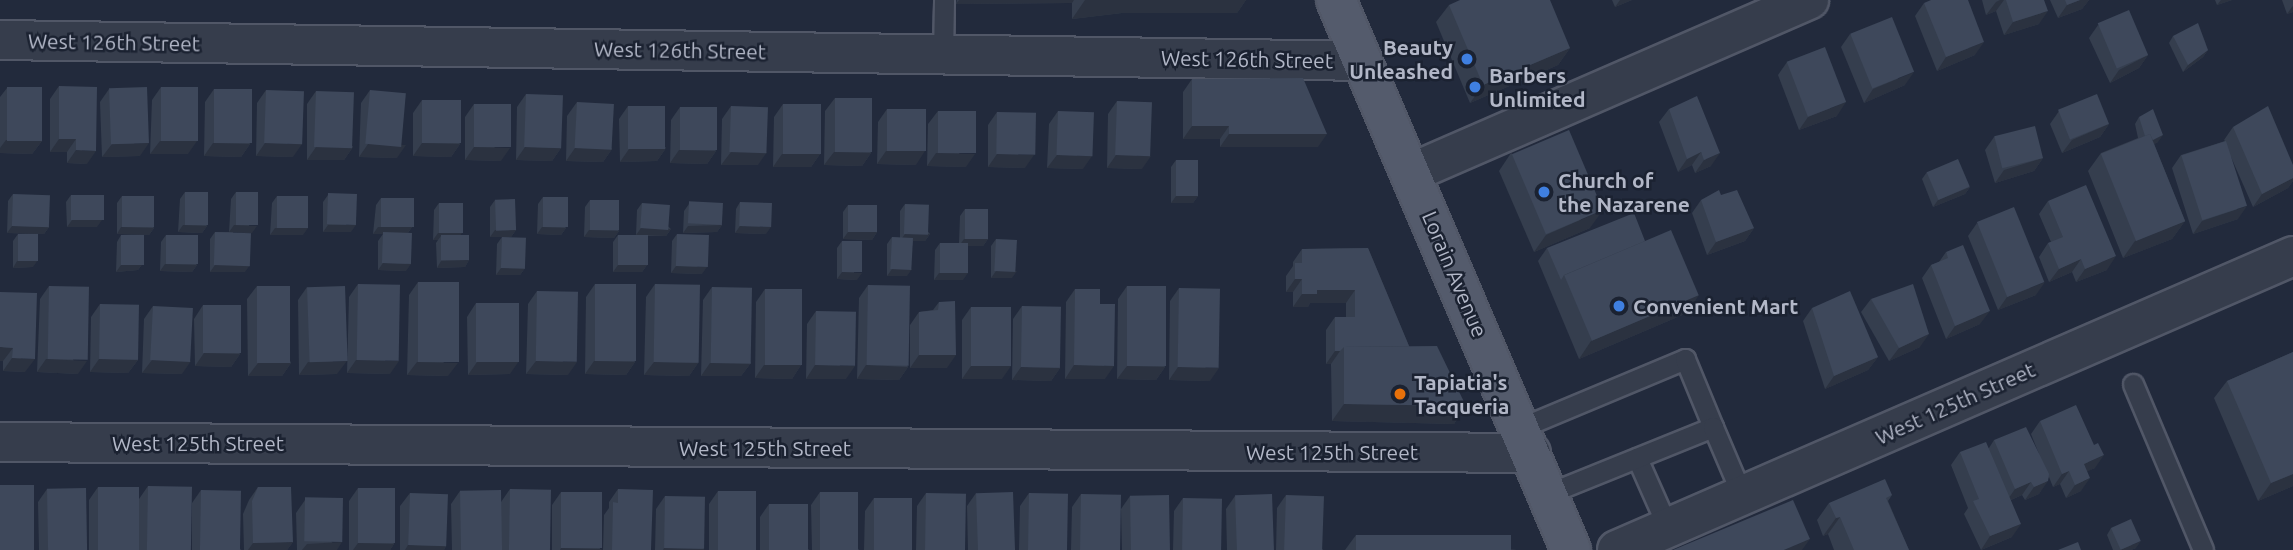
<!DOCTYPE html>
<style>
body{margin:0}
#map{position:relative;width:2293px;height:550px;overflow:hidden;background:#222a3c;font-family:Ubuntu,sans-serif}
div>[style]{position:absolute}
.roads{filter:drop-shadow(2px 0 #515767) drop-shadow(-2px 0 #515767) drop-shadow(0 2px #515767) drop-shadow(0 -2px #515767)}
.lane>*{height:19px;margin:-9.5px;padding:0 9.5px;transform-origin:9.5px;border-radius:9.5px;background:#363d4c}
.street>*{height:38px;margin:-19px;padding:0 19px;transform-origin:19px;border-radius:19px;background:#363d4c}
.primary>*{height:38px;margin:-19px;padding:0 19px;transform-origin:19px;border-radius:19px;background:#545b6c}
.wall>*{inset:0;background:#353e4e}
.shaded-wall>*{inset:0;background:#2b3240}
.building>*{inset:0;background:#3e485b;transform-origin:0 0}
.dots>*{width:19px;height:19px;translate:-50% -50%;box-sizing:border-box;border:4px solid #1b2231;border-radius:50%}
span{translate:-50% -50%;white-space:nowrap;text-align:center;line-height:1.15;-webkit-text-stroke:5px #1b2231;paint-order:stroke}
.street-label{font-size:21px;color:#b2b7c7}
.poi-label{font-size:21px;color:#b2b7c7;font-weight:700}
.right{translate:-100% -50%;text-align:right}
.left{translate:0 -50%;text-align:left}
</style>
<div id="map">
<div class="roads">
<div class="lane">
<div style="left:943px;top:54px;width:54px;rotate:-88.9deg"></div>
<div style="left:2133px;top:384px;width:180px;rotate:67.1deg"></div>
<div style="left:1520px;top:428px;width:179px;rotate:-22.7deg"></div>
<div style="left:1685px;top:359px;width:74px;rotate:67.6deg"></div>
<div style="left:1637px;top:458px;width:77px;rotate:66.1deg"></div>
<div style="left:1547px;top:494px;width:179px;rotate:-22deg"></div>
<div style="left:1713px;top:427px;width:74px;rotate:66.9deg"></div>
</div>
<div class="street">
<div style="left:0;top:40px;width:1361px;rotate:0.88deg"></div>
<div style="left:1413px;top:172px;width:432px;rotate:-23.5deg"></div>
<div style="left:0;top:442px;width:1531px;rotate:0.41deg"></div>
<div style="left:1617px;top:550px;width:737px;rotate:-23.5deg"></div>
</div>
<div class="primary">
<div style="left:1336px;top:0;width:598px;rotate:66.86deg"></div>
</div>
</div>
<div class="wall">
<div style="clip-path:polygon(957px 0,1246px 0,1237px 13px,1122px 13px,1072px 19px,1072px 3px,956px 4px)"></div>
<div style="clip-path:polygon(1612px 0,1632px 0,1615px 7px)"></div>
<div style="clip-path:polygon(1982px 0,2044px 0,2039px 24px,2004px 35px,1996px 11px,1986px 15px)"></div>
<div style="clip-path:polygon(2050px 0,2089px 0,2082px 9px,2058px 18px)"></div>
<div style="clip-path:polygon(2215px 0,2232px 0,2217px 5px)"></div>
<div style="clip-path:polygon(2282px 0,2293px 0,2293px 12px,2287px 14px)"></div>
<div style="clip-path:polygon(1924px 3px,1975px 55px,1937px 71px,1915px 16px)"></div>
<div style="clip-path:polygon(1449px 5px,1570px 48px,1558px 65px,1470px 103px,1436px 22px)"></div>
<div style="clip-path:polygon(2098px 25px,2148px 55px,2139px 68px,2110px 83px,2089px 38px)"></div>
<div style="clip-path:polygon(1850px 34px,1905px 85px,1864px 103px,1841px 47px)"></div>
<div style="clip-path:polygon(2173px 36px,2208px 50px,2203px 57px,2183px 72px,2169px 43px)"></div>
<div style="clip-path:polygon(1787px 62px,1837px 116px,1799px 130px,1778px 75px)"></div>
<div style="clip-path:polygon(1192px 79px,1318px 147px,1220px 147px,1220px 139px,1183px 139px,1183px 92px)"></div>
<div style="clip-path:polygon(59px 86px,87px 164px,67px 163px,67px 152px,50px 152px,50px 99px)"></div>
<div style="clip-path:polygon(161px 87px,188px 154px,150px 154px,152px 100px)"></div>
<div style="clip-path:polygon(7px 88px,42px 141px,32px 154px,0 153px,0 97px)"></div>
<div style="clip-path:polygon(109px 89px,140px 156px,102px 157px,100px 102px)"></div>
<div style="clip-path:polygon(214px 89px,250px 144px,241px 157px,204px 156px,205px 102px)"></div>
<div style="clip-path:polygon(266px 90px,293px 157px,256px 156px,257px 103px)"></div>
<div style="clip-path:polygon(370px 90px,397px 158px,359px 157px,361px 103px)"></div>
<div style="clip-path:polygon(316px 91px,353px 147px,344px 160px,307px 160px,307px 104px)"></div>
<div style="clip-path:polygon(526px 94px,561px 148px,552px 161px,516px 160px,517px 107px)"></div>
<div style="clip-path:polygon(835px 98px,871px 153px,862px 166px,824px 165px,825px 111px)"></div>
<div style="clip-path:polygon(422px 100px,460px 144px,451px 157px,413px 156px,413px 113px)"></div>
<div style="clip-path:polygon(1117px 101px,1142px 169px,1107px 168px,1108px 114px)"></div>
<div style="clip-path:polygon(577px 102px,612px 149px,603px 162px,566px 161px,567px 116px)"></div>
<div style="clip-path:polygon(474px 104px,501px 161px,465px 160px,465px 117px)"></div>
<div style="clip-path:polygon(783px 104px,820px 154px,811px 167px,773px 167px,774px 117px)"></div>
<div style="clip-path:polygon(628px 106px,666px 148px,657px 161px,620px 162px,619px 119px)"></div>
<div style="clip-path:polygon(731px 106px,758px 165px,721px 165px,722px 119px)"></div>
<div style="clip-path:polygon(680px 107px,716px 151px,707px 164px,670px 163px,671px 120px)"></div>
<div style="clip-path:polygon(887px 109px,916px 165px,877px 164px,878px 122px)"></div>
<div style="clip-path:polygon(1669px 109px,1711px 166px,1695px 173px,1692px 165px,1678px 172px,1659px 122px)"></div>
<div style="clip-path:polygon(938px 111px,966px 167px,927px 166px,928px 124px)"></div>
<div style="clip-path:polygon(1058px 111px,1083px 169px,1047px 168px,1049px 124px)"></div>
<div style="clip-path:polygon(2059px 111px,2109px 124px,2100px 137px,2062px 153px,2050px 124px)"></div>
<div style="clip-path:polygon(997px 112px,1025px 168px,988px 167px,988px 125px)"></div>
<div style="clip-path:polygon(2139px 117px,2158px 142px,2154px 144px,2185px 221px,2172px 239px,2123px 258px,2088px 171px,2101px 153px,2138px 138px,2135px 124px)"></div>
<div style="clip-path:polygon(2233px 127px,2293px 165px,2293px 181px,2288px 188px,2253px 207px,2231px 157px,2238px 219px,2193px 234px,2172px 168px,2181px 155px,2225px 141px,2224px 140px)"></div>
<div style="clip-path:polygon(1994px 137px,2043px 158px,2034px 171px,1995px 183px,1985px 150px)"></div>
<div style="clip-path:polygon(1511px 153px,1590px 228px,1534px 252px,1499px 171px)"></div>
<div style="clip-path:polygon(1176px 160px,1198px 196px,1193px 203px,1171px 203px,1171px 167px)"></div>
<div style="clip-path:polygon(1927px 172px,1970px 187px,1965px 194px,1933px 207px,1922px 179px)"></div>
<div style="clip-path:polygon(185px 192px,207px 226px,202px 233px,178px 232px,180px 199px)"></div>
<div style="clip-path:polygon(236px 192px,252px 233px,233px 232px,245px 272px,210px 272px,210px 239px,215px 232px,229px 232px,231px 199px)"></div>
<div style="clip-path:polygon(13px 194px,49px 227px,44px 234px,7px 233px,8px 201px)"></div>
<div style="clip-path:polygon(71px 195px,97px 227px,67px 227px,66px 202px)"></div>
<div style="clip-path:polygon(328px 195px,351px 232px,323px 232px,323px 202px)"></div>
<div style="clip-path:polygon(122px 196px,154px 228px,149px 235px,117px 234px,117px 203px)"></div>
<div style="clip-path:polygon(277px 196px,303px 235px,270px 235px,272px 203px)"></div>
<div style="clip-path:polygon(543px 197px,566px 228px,561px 235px,537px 234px,538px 204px)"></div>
<div style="clip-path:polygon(381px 198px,412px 227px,408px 233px,406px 271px,378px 270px,378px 241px,383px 234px,373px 234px,376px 205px)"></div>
<div style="clip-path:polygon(495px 200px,516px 230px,511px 237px,490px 237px,490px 207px)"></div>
<div style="clip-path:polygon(590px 200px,619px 231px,614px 238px,584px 237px,585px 207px)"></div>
<div style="clip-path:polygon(1701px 200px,1754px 228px,1745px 241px,1707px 255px,1692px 213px)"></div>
<div style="clip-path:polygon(2048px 201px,2107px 270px,2076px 282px,2072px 272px,2049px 282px,2039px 257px,2048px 243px,2051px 242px,2039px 214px)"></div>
<div style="clip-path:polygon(740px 202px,766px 234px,735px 233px,736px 209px)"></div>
<div style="clip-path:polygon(439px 203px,460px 235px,469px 260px,465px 267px,437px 268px,436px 243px,438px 240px,433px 240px,434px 210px)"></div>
<div style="clip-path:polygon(642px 203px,671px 229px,666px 236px,648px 236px,647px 265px,642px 272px,613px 272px,613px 242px,618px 235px,636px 235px,637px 210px)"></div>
<div style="clip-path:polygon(689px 204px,722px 225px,717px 232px,683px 233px,684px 211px)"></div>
<div style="clip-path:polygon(905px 204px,930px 234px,925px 241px,913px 241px,907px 276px,887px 276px,887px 244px,892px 237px,900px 238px,900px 211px)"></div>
<div style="clip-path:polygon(848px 205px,877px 232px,872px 240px,843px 239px,843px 212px)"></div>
<div style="clip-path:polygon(965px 209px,988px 239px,983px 246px,968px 246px,963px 280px,934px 280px,935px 250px,940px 243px,959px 243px,960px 216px)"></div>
<div style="clip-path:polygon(1977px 223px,2036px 295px,1998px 310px,1968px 236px)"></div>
<div style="clip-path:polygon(18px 234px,33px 267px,13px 268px,13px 241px)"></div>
<div style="clip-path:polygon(677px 234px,702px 274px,671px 273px,672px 241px)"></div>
<div style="clip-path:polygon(121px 235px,143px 263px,138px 270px,116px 272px,117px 242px)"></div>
<div style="clip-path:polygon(166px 235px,197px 265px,192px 272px,160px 271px,161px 242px)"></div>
<div style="clip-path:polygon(502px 237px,525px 268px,520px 275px,496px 275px,497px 244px)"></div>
<div style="clip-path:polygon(996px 239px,1012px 278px,991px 278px,991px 246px)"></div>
<div style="clip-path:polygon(842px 241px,857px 280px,837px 279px,837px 248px)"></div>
<div style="clip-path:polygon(1645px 241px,1687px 313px,1579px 359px,1538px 261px,1547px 248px)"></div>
<div style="clip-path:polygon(1368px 248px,1409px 346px,1466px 406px,1454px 424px,1332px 421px,1331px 364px,1326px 364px,1326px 330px,1335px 317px,1346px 317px,1346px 303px,1310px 303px,1308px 307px,1293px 307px,1293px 292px,1286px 292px,1286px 276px,1293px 266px,1293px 262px,1302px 249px)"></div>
<div style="clip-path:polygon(1946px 252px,1980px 324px,1946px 339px,1922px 278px,1931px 265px,1939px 262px)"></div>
<div style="clip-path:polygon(418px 282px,448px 376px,407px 375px,409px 295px)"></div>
<div style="clip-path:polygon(358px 284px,390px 374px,347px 373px,349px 297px)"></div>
<div style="clip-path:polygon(595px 284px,635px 362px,626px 375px,585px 374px,586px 297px)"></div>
<div style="clip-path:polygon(655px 284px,698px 363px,689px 376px,644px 375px,646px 297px)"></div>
<div style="clip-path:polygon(868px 285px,908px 367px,899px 380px,857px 379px,859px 298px)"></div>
<div style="clip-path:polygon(49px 286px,78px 374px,37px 372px,40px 299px)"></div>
<div style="clip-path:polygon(257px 286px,291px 363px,282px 376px,248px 376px,247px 299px)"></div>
<div style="clip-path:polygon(1127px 286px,1165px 367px,1156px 380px,1117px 379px,1118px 299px)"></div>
<div style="clip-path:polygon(307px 287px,337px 374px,299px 375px,298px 300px)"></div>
<div style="clip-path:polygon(712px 287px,751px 363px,741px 376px,701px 376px,703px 300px)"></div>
<div style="clip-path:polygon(1179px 288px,1210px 381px,1169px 380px,1170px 301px)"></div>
<div style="clip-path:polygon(765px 289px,801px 365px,792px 379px,755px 378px,756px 302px)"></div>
<div style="clip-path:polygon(1075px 289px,1100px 304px,1105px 379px,1065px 379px,1066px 302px)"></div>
<div style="clip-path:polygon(537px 291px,568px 375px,526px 374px,528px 304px)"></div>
<div style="clip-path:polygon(0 292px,25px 372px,3px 371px,3px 361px)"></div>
<div style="clip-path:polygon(1871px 299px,1920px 347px,1889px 361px,1861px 312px)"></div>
<div style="clip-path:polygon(939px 302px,947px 368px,910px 368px,910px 325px,919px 312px,933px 310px)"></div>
<div style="clip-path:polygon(476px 303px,510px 374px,468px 375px,467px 317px)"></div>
<div style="clip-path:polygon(100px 304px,138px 360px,128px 373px,90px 372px,91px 317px)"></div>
<div style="clip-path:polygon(203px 305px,240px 354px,231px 367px,195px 366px,194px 319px)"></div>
<div style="clip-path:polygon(153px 306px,182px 374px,142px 373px,144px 319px)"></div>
<div style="clip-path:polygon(1022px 306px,1060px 368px,1051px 381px,1012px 380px,1013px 319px)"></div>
<div style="clip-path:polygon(971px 307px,1002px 379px,962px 379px,962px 320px)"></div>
<div style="clip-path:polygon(1812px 308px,1878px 357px,1868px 370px,1825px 389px,1803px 321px)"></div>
<div style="clip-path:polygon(816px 311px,846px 379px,806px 379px,807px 324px)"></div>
<div style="clip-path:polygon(2293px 352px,2293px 486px,2258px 501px,2214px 398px,2227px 381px)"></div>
<div style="clip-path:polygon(2040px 421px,2095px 468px,2087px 471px,2081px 491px,2066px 498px,2060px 484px,2053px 487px,2049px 477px,2039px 494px,2025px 500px,2022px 495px,2011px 500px,2012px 537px,1981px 550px,1964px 514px,1968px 508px,1951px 465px,1960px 452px,1989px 448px,1994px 440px,2039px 454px,2031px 434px)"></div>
<div style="clip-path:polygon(148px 486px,190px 550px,89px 550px,89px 500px,98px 487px,139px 499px)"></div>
<div style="clip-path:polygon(258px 487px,293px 542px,287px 550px,244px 550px,243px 514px,249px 500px)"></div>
<div style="clip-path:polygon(358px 488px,394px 544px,390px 550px,349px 550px,349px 501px)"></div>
<div style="clip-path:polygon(47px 489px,87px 550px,39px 550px,38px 502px)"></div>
<div style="clip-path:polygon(510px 489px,550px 550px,452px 550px,451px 504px,460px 491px,501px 502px)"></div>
<div style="clip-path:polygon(618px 489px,651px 550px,603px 550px,604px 515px,609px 508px,609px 502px)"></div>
<div style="clip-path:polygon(201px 490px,241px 550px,192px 550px,192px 503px)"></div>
<div style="clip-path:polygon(718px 491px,755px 550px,709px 550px,709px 504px)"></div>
<div style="clip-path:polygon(561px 492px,601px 550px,552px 550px,552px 505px)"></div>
<div style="clip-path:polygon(820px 492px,859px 550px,812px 550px,811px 505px)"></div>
<div style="clip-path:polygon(410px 493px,446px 546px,444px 550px,400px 550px,400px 506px)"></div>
<div style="clip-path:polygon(926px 493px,964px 550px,916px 550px,917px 506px)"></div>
<div style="clip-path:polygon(976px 493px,1015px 550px,968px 550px,967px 506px)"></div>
<div style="clip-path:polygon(1029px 493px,1067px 550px,1019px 550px,1020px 506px)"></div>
<div style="clip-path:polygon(1081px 494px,1119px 550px,1071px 550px,1072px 507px)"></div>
<div style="clip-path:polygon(1286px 495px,1323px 550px,1276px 550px,1277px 508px)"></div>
<div style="clip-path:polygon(1892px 495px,1888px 501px,1909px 550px,1834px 550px,1828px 534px,1823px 536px,1817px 520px,1829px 503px)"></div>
<div style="clip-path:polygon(665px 496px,704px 550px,655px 550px,656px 509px)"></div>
<div style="clip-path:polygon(1130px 496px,1170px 550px,1122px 550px,1121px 509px)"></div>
<div style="clip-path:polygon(1235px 496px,1274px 550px,1227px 550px,1226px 509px)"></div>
<div style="clip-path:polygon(874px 498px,911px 550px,864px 550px,865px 511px)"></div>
<div style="clip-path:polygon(1183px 498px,1221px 550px,1173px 550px,1174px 511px)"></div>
<div style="clip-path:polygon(305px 500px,337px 550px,297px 550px,296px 513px)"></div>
<div style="clip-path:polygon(769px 504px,809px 550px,760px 550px,760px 517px)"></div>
<div style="clip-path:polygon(2111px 528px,2136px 548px,2131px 550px,2113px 550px,2107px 535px)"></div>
<div style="clip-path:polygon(1356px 535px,1517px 550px,1345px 550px)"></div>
</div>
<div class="shaded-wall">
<div style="clip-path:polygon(959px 0,1074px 0,1072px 3px,956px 4px)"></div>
<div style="clip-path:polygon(1085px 0,1246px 0,1237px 13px,1122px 13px,1072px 19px)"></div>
<div style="clip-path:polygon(1620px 0,1632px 0,1615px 7px)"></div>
<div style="clip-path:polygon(2000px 0,2004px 0,1996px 11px,1986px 15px,1996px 2px)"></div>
<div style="clip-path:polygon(2080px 0,2089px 0,2082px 9px,2058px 18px,2067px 5px)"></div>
<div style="clip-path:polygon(2221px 0,2232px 0,2217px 5px)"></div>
<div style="clip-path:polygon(2293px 6px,2293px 12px,2287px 14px,2292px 7px)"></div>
<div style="clip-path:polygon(2048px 11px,2039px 24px,2004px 35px,2013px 22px)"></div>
<div style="clip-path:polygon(1984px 42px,1975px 55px,1937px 71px,1946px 57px)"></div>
<div style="clip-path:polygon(1570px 48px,1558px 65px,1470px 103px,1483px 85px)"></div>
<div style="clip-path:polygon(2208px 50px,2203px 57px,2183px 72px,2188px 65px)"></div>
<div style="clip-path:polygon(2148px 55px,2139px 68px,2110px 83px,2119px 70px)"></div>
<div style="clip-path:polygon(1914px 72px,1905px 85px,1864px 103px,1873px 89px)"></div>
<div style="clip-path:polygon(1846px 102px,1837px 116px,1799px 130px,1808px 117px)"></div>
<div style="clip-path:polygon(2109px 124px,2100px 137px,2062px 153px,2072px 140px)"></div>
<div style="clip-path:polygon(1192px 126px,1229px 126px,1220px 139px,1183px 139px)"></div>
<div style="clip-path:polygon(1229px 134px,1327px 134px,1318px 147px,1220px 147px)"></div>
<div style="clip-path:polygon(2163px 135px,2158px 142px,2142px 150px,2146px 143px)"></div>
<div style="clip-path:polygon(59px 139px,76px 139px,67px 152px,50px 152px)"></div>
<div style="clip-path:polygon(6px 140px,42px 141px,32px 154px,0 153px,0 148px)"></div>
<div style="clip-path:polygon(160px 141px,197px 141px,188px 154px,150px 154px)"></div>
<div style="clip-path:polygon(149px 143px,140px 156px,102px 157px,112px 144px)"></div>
<div style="clip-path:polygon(213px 143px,250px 144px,241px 157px,204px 156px)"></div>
<div style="clip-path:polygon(265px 143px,302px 144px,293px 157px,256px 156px)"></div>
<div style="clip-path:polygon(422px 143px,460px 144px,451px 157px,413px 156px)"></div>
<div style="clip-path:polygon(368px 144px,406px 145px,397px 158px,359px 157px)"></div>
<div style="clip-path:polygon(316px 147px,353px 147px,344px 160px,307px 160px)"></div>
<div style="clip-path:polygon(474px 147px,510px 148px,501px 161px,465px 160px)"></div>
<div style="clip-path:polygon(525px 147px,561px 148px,552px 161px,516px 160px)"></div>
<div style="clip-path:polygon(575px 148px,612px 149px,603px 162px,566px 161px)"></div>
<div style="clip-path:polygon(666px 148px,657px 161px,620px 162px,629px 149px)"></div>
<div style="clip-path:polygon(76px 150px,96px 151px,87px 164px,67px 163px)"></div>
<div style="clip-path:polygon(679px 150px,716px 151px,707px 164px,670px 163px)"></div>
<div style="clip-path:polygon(886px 151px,925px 151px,916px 165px,877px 164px)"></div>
<div style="clip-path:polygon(731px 152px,767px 152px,758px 165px,721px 165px)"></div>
<div style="clip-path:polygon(834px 152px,871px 153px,862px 166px,824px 165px)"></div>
<div style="clip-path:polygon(1701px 152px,1692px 165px,1678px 172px,1687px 159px)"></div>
<div style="clip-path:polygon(936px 153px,975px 154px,966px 167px,927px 166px)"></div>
<div style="clip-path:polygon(1720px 153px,1711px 166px,1695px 173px,1704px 160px)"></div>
<div style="clip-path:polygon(782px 154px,820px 154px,811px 167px,773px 167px)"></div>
<div style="clip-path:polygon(997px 154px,1034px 155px,1025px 168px,988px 167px)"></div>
<div style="clip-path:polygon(1057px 155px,1092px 156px,1083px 169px,1047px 168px)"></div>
<div style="clip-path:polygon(1116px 155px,1151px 156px,1142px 169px,1107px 168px)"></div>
<div style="clip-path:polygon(2043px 158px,2034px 171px,1995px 183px,2004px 170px)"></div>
<div style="clip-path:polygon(2293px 178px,2293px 181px,2288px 188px,2253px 207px,2262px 194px)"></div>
<div style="clip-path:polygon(1970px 187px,1965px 194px,1933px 207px,1938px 200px)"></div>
<div style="clip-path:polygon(1176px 196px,1198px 196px,1193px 203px,1171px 203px)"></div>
<div style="clip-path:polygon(2247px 206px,2238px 219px,2193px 234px,2202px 221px)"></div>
<div style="clip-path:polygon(1603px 210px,1590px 228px,1534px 252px,1546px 235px)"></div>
<div style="clip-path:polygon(72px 220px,102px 220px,97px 227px,67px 227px)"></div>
<div style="clip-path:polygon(2185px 221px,2172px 239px,2123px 258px,2135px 241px)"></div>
<div style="clip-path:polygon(183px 225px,207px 226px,202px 233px,178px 232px)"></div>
<div style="clip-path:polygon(234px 225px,257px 226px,252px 233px,229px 232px)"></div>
<div style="clip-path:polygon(328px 225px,356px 225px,351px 232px,323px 232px)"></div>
<div style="clip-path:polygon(722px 225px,717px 232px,683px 233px,688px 226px)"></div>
<div style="clip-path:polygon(12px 226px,49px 227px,44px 234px,7px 233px)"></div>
<div style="clip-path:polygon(740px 226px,771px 227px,766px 234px,735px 233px)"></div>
<div style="clip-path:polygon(121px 227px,154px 228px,149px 235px,117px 234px)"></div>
<div style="clip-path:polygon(378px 227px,412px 227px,407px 234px,373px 234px)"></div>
<div style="clip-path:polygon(542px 227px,566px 228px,561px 235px,537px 234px)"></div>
<div style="clip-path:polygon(275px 228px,308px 228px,303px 235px,270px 235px)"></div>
<div style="clip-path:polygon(641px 228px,671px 229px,666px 236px,636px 235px)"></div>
<div style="clip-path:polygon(1754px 228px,1745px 241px,1707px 255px,1716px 242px)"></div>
<div style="clip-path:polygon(495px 230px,516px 230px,511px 237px,490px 237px)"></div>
<div style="clip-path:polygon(589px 230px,619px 231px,614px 238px,584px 237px)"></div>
<div style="clip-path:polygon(848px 232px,877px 232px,872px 240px,843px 239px)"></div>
<div style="clip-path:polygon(438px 233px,462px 233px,457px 240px,441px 236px,438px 240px,433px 240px)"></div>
<div style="clip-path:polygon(905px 234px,930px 234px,925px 241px,900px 241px)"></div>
<div style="clip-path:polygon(964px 239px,988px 239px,983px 246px,959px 246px)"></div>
<div style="clip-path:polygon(2116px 256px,2107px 270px,2076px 282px,2085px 269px)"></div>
<div style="clip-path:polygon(2081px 259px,2072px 272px,2049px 282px,2059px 269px)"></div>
<div style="clip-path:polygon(38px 260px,33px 267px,13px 268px,17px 261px)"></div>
<div style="clip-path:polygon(469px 260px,465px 267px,437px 268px,441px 261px)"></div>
<div style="clip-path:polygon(143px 263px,138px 270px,116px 272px,121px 265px)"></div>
<div style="clip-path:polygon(383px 263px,411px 264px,406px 271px,378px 270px)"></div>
<div style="clip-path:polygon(165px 264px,197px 265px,192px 272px,160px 271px)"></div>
<div style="clip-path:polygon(215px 265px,250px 265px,245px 272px,210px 272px)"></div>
<div style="clip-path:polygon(618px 265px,647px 265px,642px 272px,613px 272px)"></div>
<div style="clip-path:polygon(676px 266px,707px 267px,702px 274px,671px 273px)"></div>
<div style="clip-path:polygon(501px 268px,525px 268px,520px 275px,496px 275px)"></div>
<div style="clip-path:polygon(892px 269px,912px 269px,907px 276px,887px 276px)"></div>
<div style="clip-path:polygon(996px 271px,1017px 271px,1012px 278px,991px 278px)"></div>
<div style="clip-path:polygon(842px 272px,862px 273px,857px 280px,837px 279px)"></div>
<div style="clip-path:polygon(939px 273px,968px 273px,963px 280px,934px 280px)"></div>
<div style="clip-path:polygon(1295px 279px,1302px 279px,1293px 292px,1286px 292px)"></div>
<div style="clip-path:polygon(2045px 282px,2036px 295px,1998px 310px,2007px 297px)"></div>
<div style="clip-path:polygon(1317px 290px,1355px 290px,1346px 303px,1310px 303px,1308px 307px,1293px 307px,1302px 294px)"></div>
<div style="clip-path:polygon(1699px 295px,1687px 313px,1579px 359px,1591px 341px)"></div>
<div style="clip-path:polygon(1990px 311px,1980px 324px,1946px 339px,1955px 326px)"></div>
<div style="clip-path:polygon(1929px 334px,1920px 347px,1889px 361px,1899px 348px)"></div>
<div style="clip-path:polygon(0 347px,13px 348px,3px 361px,0 361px)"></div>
<div style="clip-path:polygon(1335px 351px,1340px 351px,1331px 364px,1326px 364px)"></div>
<div style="clip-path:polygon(204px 353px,240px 354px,231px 367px,195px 366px)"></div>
<div style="clip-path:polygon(919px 355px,956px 355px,947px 368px,910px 368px)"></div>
<div style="clip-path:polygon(1878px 357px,1868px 370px,1825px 389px,1834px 376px)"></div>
<div style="clip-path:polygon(12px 358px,35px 359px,25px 372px,3px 371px)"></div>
<div style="clip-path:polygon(46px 359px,87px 361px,78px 374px,37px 372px)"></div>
<div style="clip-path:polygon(99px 359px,138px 360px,128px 373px,90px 372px)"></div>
<div style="clip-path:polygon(152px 360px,191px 361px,182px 374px,142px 373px)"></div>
<div style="clip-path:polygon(356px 360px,399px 361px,390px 374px,347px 373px)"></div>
<div style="clip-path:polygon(347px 361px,337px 374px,299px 375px,308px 362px)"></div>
<div style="clip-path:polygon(519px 361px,510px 374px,468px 375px,477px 362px)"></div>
<div style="clip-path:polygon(536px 361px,577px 362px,568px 375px,526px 374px)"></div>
<div style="clip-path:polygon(594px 361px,635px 362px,626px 375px,585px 374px)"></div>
<div style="clip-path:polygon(417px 362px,458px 363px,448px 376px,407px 375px)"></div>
<div style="clip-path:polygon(654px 362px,698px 363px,689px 376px,644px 375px)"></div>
<div style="clip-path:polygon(258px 363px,291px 363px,282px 376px,248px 376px)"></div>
<div style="clip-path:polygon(710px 363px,751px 363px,741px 376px,701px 376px)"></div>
<div style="clip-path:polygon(764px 365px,801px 365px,792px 379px,755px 378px)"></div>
<div style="clip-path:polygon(815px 365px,855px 366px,846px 379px,806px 379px)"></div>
<div style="clip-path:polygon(866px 365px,908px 367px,899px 380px,857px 379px)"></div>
<div style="clip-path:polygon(1074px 365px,1114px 366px,1105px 379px,1065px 379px)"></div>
<div style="clip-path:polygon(971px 366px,1011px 366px,1002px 379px,962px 379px)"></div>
<div style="clip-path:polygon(1127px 366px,1165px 367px,1156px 380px,1117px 379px)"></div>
<div style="clip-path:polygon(1021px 367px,1060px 368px,1051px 381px,1012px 380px)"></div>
<div style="clip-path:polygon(1178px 367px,1219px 368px,1210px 381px,1169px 380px)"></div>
<div style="clip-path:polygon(1344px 404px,1466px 406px,1454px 424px,1332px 421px)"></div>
<div style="clip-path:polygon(2104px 455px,2095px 468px,2075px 477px,2084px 464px)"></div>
<div style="clip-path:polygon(2069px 471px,2060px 484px,2053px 487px,2062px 474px)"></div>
<div style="clip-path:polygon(2293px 474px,2293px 486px,2258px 501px,2271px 483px)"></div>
<div style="clip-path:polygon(2090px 478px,2081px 491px,2066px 498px,2075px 485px)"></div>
<div style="clip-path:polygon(2048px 481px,2039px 494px,2025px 500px,2034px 487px)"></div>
<div style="clip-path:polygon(2031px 482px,2022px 495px,2006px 502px,2015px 489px)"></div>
<div style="clip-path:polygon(1840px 517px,1828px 534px,1823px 536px,1836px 518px)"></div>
<div style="clip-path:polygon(2021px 524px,2012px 537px,1981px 550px,1990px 536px)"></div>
<div style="clip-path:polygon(1810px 539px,1802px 550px,1784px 550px)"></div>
<div style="clip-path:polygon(2141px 541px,2136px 548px,2131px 550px,2120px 550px)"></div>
<div style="clip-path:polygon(293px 542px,287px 550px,248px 550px,253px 543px)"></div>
<div style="clip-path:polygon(342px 542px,337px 550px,302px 550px,307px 544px)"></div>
<div style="clip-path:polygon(358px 543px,394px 544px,390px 550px,353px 550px)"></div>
<div style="clip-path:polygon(408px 545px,446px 546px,444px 550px,405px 550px)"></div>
<div style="clip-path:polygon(561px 548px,602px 549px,601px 550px,560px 550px)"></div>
<div style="clip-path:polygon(664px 548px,704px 549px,704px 550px,663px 550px)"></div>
</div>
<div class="building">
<div style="clip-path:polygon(1460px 0,1550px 0,1570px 48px,1483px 85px,1449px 5px)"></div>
<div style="clip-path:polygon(1931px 0,1968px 0,1984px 42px,1946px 57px,1924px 3px)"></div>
<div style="clip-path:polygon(2006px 0,2044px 0,2048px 11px,2013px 22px)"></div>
<div style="clip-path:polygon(2065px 0,2080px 0,2067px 5px)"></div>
<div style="left:2129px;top:10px;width:49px;height:34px;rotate:67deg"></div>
<div style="left:1892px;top:17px;width:59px;height:45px;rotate:68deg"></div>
<div style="clip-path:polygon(2198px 23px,2208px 50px,2188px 65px,2173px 36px)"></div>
<div style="left:1825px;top:47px;width:59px;height:41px;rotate:69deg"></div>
<div style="clip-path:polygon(1303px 78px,1327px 134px,1229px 134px,1229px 126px,1192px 126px,1192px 79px)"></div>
<div style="clip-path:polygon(59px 86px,97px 87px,96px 151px,76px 150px,76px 139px,59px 139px)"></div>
<div style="left:42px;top:87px;width:54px;height:35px;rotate:90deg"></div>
<div style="left:147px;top:87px;width:56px;height:38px;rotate:88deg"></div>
<div style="left:161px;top:87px;width:37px;height:54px"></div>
<div style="left:214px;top:89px;width:38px;height:54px"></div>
<div style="left:266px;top:90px;width:38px;height:53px;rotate:2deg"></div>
<div style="left:370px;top:90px;width:36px;height:54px;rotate:5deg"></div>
<div style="left:316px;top:91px;width:38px;height:56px;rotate:2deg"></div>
<div style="left:526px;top:94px;width:37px;height:53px;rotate:2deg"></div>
<div style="left:2097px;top:94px;width:32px;height:42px;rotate:68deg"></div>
<div style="clip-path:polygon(1697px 96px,1720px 153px,1704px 160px,1701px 152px,1687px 159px,1669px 109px)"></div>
<div style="left:835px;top:98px;width:37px;height:54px"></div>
<div style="left:422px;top:100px;width:39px;height:43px"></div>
<div style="left:1117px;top:101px;width:35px;height:54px;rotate:2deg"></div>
<div style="left:577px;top:102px;width:37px;height:46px;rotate:3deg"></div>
<div style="left:474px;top:104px;width:37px;height:43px"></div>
<div style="left:783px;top:104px;width:38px;height:50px"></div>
<div style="left:628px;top:106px;width:37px;height:43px"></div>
<div style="left:731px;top:106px;width:37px;height:46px;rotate:2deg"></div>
<div style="clip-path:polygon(2268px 106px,2293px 165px,2293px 178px,2262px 194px,2233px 127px)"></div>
<div style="left:680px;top:107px;width:37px;height:43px"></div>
<div style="left:887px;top:109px;width:39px;height:42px"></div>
<div style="clip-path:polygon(2153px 109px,2163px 135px,2153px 140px,2150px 134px,2145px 136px,2139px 117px)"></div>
<div style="left:938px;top:111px;width:38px;height:42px"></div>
<div style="left:1058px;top:111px;width:36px;height:44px;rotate:2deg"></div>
<div style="left:997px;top:112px;width:39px;height:42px;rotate:1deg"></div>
<div style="left:2035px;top:126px;width:33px;height:42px;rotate:76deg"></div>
<div style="left:1569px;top:130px;width:87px;height:62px;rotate:67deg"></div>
<div style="left:2150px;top:134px;width:94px;height:53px;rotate:68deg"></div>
<div style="left:2226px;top:141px;width:68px;height:47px;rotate:72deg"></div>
<div style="left:1958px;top:159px;width:30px;height:34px;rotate:67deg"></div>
<div style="left:1176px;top:160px;width:22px;height:36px"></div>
<div style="clip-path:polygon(2086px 185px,2116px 256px,2085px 269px,2081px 259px,2059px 269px,2048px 243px,2063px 237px,2048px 201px)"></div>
<div style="clip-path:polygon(1719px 190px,1721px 195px,1737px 190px,1754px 228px,1716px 242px,1701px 200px)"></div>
<div style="left:185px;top:192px;width:23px;height:33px"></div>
<div style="left:236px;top:192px;width:22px;height:33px"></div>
<div style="left:13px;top:194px;width:37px;height:32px;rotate:2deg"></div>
<div style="left:357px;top:194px;width:31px;height:29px;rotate:92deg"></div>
<div style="left:71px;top:195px;width:33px;height:25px"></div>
<div style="left:122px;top:196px;width:32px;height:31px"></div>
<div style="left:277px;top:196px;width:31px;height:32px"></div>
<div style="left:543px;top:197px;width:25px;height:30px"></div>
<div style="left:381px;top:198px;width:33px;height:29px"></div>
<div style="left:515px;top:199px;width:31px;height:20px;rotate:88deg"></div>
<div style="left:590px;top:200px;width:29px;height:30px"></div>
<div style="left:740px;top:202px;width:32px;height:24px;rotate:2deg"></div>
<div style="left:439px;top:203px;width:24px;height:30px"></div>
<div style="left:642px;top:203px;width:28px;height:25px;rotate:4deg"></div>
<div style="left:723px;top:203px;width:22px;height:34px;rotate:93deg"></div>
<div style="left:905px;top:204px;width:24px;height:30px;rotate:2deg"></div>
<div style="left:848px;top:205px;width:29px;height:27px"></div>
<div style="left:2014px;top:207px;width:81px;height:40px;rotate:68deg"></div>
<div style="left:965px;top:209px;width:23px;height:30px"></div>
<div style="clip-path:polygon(1634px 213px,1645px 241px,1564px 275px,1561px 280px,1547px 248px)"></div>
<div style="left:1671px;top:230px;width:71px;height:116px;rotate:67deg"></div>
<div style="left:215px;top:232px;width:36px;height:33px;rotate:2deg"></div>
<div style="left:412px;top:233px;width:31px;height:29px;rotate:92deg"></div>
<div style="left:18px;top:234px;width:20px;height:27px"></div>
<div style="left:677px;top:234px;width:32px;height:32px;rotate:2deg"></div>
<div style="left:121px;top:235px;width:23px;height:30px"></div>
<div style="left:166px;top:235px;width:32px;height:29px"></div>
<div style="left:469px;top:235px;width:25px;height:28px;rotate:90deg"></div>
<div style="left:618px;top:235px;width:30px;height:30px"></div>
<div style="left:502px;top:237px;width:24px;height:31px;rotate:2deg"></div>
<div style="left:892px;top:237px;width:21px;height:32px;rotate:3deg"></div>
<div style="left:996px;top:239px;width:21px;height:32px;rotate:3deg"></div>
<div style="left:842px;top:241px;width:20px;height:31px"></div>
<div style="left:940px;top:243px;width:28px;height:30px"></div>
<div style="clip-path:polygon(1963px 245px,1990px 311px,1955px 326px,1931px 265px,1948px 258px,1946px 252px)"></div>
<div style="clip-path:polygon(1368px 248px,1409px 346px,1344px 347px,1340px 351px,1335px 351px,1335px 317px,1355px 317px,1355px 290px,1317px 290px,1317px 294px,1302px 294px,1302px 279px,1295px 279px,1295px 263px,1302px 263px,1302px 249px)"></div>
<div style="left:418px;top:282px;width:41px;height:80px"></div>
<div style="left:358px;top:284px;width:42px;height:76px;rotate:1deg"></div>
<div style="left:595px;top:284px;width:41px;height:77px"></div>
<div style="left:655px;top:284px;width:45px;height:78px;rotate:1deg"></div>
<div style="clip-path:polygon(1913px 284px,1929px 334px,1899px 348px,1871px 299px)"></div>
<div style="left:868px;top:285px;width:42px;height:80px;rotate:1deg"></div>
<div style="left:49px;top:286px;width:40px;height:73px;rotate:1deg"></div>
<div style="left:257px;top:286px;width:33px;height:77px"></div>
<div style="left:345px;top:286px;width:75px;height:38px;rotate:88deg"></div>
<div style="left:1127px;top:286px;width:39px;height:80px"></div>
<div style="left:712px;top:287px;width:40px;height:76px;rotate:1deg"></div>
<div style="left:1179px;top:288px;width:41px;height:79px;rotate:1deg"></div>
<div style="left:765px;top:289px;width:37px;height:76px"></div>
<div style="clip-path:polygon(1075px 289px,1100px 289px,1100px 304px,1115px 304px,1114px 366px,1074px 365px)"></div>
<div style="left:537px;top:291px;width:41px;height:70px;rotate:1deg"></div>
<div style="clip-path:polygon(1850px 291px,1878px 357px,1834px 376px,1812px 308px)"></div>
<div style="clip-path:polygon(0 292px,37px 293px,35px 359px,12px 358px,13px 348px,0 347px)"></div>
<div style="clip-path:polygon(955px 301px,956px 355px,919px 355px,919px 312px,938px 310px,939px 302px)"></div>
<div style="left:476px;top:303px;width:43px;height:59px"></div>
<div style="left:100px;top:304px;width:39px;height:55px;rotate:1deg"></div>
<div style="left:203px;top:305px;width:38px;height:48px"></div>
<div style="left:153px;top:306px;width:40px;height:54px;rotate:3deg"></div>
<div style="left:1022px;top:306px;width:39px;height:61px;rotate:1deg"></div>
<div style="left:971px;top:307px;width:40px;height:59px"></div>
<div style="left:816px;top:311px;width:40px;height:54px;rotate:1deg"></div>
<div style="clip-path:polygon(1437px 346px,1466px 406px,1344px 404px,1344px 347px)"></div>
<div style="clip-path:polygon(2293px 352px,2293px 474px,2271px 483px,2227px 381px)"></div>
<div style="clip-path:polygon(2076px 405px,2094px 445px,2098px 443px,2104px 455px,2084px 464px,2090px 478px,2075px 485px,2069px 471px,2062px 474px,2040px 421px)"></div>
<div style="clip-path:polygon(2026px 427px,2049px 474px,2048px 481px,2034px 487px,2031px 482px,2015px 489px,1994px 440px)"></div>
<div style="clip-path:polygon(1986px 442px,2021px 524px,1990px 536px,1973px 501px,1979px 499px,1960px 452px)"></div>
<div style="clip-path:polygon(1885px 479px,1892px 495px,1886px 498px,1909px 550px,1854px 550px,1840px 517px,1836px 518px,1829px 503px)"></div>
<div style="left:0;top:485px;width:34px;height:65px"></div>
<div style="left:148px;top:486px;width:44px;height:64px;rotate:1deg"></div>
<div style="left:98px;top:487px;width:41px;height:63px"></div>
<div style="clip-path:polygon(258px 487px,291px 487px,293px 542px,253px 543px,252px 501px)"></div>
<div style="left:86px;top:488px;width:62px;height:39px;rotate:89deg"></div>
<div style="left:358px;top:488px;width:37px;height:55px"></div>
<div style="left:510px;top:489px;width:41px;height:61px;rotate:1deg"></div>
<div style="clip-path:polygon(618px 489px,653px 490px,651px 550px,612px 550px,613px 502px,618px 503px)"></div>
<div style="left:201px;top:490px;width:40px;height:60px;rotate:1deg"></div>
<div style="left:501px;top:490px;width:60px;height:41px;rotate:89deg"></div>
<div style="left:718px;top:491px;width:38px;height:59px"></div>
<div style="left:561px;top:492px;width:41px;height:56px"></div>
<div style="left:820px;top:492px;width:38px;height:58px"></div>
<div style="left:1013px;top:492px;width:58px;height:37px;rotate:88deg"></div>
<div style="left:410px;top:493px;width:38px;height:52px;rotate:2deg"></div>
<div style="left:926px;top:493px;width:40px;height:57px;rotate:1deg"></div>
<div style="left:1029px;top:493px;width:39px;height:57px;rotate:1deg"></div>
<div style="left:1081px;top:494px;width:40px;height:56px;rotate:1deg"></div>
<div style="left:1272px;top:494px;width:56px;height:37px;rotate:88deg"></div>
<div style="left:1169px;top:495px;width:55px;height:39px;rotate:89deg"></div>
<div style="left:1286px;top:495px;width:38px;height:55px;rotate:2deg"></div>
<div style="left:665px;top:496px;width:40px;height:52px;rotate:1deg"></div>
<div style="left:343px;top:498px;width:44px;height:38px;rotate:91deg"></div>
<div style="left:874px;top:498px;width:38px;height:52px"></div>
<div style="left:1183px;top:498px;width:39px;height:52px;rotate:1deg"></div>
<div style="clip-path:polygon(1793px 500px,1810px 539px,1784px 550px,1673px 550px)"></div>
<div style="left:769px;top:504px;width:39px;height:46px"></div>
<div style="left:2131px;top:519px;width:24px;height:22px;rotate:66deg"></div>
<div style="left:1356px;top:535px;width:155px;height:15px"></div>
<div style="clip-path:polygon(2078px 542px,2081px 550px,2058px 550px)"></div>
</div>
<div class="dots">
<div style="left:1467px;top:59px;background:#3f7fe0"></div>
<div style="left:1475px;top:87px;background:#3f7fe0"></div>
<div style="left:1544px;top:192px;background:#3f7fe0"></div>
<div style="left:1619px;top:306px;background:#3f7fe0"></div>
<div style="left:1400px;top:394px;background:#e8710a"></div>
</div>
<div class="street-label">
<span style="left:114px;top:42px;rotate:1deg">West 126th Street</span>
<span style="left:680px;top:50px;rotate:1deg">West 126th Street</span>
<span style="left:1247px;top:59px;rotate:1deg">West 126th Street</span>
<span style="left:1455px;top:274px;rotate:67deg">Lorain Avenue</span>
<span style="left:1955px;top:403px;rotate:-24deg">West 125th Street</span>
<span style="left:198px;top:443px">West 125th Street</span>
<span style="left:765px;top:448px">West 125th Street</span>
<span style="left:1332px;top:452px">West 125th Street</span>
</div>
<div class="poi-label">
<span class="right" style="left:1453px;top:59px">Beauty<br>Unleashed</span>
<span class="left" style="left:1489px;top:87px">Barbers<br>Unlimited</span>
<span class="left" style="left:1558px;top:192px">Church of<br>the Nazarene</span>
<span class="left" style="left:1633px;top:306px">Convenient Mart</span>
<span class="left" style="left:1414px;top:394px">Tapiatia's<br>Tacqueria</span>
</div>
</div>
